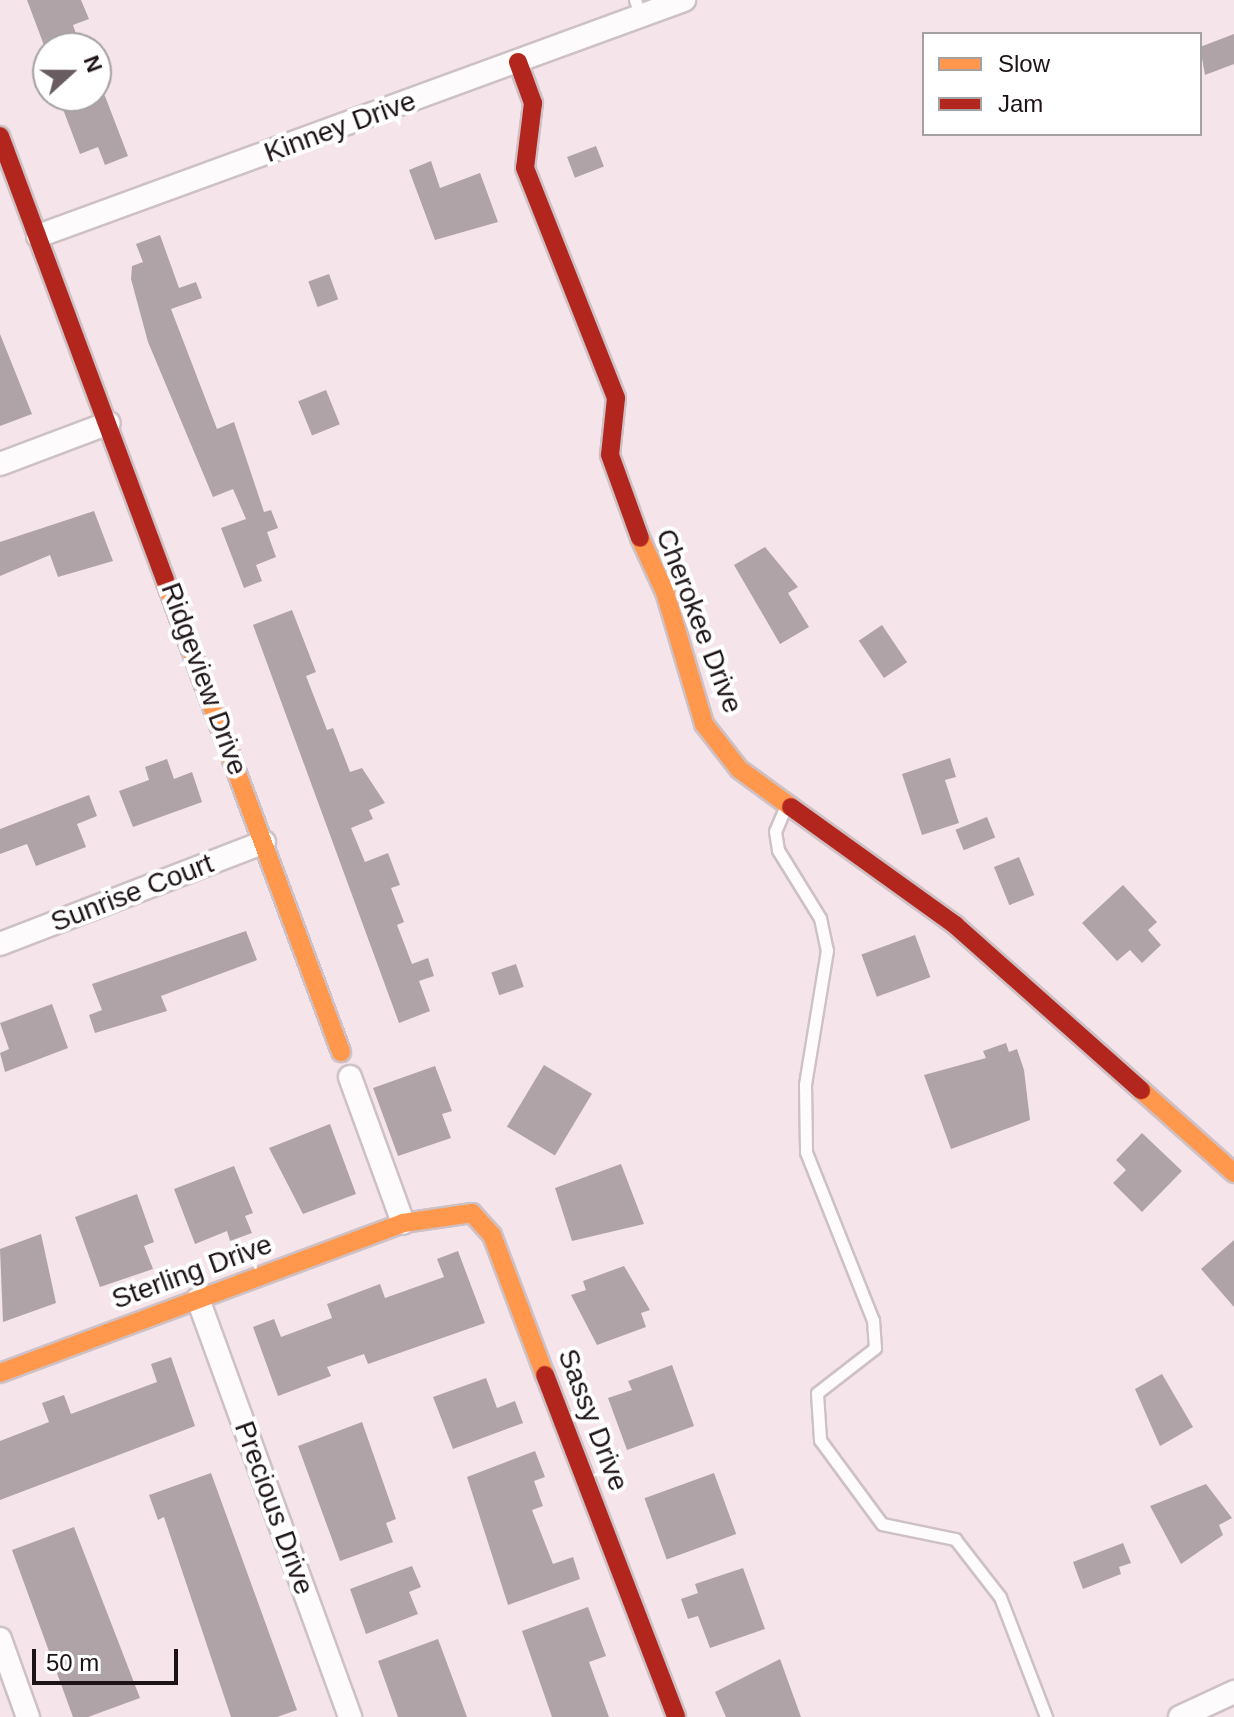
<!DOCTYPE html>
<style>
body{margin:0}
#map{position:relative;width:1234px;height:1717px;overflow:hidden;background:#f5e4e9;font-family:Arial,sans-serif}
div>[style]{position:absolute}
.building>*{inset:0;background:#b0a3a7;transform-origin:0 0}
.roads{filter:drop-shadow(2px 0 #cec1c5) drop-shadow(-2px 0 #cec1c5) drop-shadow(0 2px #cec1c5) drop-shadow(0 -2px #cec1c5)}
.lane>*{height:11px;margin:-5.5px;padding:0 5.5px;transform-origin:5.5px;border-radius:5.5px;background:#fefbfc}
.street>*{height:22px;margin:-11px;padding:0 11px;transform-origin:11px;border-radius:11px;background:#fefbfc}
.slow>*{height:18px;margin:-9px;padding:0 9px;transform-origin:9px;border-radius:9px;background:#ff974d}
.jam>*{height:18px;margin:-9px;padding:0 9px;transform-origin:9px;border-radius:9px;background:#b3261e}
span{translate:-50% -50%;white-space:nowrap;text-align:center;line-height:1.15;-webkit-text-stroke:8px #fff;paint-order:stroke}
.street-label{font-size:28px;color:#1d1316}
.legend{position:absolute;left:922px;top:32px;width:280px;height:104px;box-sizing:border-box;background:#fff;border:2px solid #a5a1a2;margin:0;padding:10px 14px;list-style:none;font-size:24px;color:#1d1316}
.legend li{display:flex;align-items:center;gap:16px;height:40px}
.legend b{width:40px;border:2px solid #a5a1a2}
.north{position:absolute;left:32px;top:32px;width:80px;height:80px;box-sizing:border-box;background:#fff;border:2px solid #a5a1a2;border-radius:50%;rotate:69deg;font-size:22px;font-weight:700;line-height:32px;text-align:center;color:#1d1316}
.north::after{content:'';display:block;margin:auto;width:28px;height:36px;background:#695c60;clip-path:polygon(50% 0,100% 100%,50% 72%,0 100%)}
.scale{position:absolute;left:32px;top:1649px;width:146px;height:36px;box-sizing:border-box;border:4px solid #1d1316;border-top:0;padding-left:10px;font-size:24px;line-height:28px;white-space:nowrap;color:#1d1316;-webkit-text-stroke:6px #fff;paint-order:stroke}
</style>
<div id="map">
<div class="building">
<div style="clip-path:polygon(27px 0,81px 0,89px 19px,73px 25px,79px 43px,45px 48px)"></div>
<div style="clip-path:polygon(1234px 34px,1234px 64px,1205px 75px,1200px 47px)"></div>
<div style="clip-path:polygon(81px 96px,105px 96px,128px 156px,105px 165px,98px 147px,80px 154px,61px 104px)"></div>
<div style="left:596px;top:146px;width:22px;height:31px;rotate:69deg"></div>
<div style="clip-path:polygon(431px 161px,440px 188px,480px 173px,498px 222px,435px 240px,409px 170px)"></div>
<div style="clip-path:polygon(160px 235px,179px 288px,196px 282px,202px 298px,171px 309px,217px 429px,234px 422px,264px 512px,271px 510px,278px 528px,267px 532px,276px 557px,256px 565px,262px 581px,244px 588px,221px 528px,246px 519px,233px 489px,213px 497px,148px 342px,131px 279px,132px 266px,143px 262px,136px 244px)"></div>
<div style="left:329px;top:274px;width:27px;height:22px;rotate:70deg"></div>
<div style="clip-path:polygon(0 334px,32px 414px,0 426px)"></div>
<div style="left:326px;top:390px;width:37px;height:30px;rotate:68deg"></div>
<div style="clip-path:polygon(94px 511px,113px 561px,58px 577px,50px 555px,0 576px,0 542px)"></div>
<div style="clip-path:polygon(765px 547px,798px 587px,788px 593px,809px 627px,780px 644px,734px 565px)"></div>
<div style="clip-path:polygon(292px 610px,316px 672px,306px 676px,327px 730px,333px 728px,350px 772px,362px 768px,385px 803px,369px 810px,373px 819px,351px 828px,365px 862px,388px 853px,400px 885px,391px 888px,404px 922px,397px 925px,412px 964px,428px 958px,434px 976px,419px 981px,430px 1011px,399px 1023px,253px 625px)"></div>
<div style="left:882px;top:625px;width:45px;height:28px;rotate:56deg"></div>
<div style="clip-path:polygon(950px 758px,956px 777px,945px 780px,959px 823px,922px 835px,902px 774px)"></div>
<div style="clip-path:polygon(167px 759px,174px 779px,192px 772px,202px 802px,133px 827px,119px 791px,149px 780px,145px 767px)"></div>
<div style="clip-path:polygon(89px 795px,97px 816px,77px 824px,86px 847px,36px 866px,27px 844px,0 854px,0 829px)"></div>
<div style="left:987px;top:817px;width:22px;height:34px;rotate:68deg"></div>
<div style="left:1019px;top:857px;width:41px;height:27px;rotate:68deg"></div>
<div style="clip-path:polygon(1123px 885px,1157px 922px,1148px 930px,1161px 945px,1142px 963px,1130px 950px,1117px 961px,1082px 923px)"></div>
<div style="clip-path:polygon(246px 931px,257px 960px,161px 996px,167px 1011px,95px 1033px,89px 1015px,102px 1010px,92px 984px)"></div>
<div style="left:915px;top:935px;width:45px;height:57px;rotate:70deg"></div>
<div style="left:516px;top:964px;width:24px;height:26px;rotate:71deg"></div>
<div style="clip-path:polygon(52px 1004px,68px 1048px,5px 1072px,0 1053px,9px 1049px,0 1023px)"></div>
<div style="clip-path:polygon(1006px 1043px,1009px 1052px,1017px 1049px,1024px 1070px,1030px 1120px,951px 1149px,924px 1075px,986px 1058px,983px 1051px)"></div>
<div style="left:544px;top:1065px;width:56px;height:72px;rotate:31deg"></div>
<div style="clip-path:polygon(435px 1066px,452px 1111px,442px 1114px,451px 1138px,398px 1156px,373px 1088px)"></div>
<div style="clip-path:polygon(330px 1124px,356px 1194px,303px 1214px,269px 1148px)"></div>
<div style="clip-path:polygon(1142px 1133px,1182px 1171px,1142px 1212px,1113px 1183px,1126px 1170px,1116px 1160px)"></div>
<div style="clip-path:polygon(621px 1164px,644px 1224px,572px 1241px,555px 1188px)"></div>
<div style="clip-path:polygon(234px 1166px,253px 1213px,245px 1216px,252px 1233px,230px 1241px,227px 1231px,195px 1244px,174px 1189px)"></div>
<div style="clip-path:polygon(137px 1194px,154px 1242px,144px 1246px,153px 1269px,100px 1287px,75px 1217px)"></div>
<div style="clip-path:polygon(41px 1234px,56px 1303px,3px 1322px,0 1249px)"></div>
<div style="clip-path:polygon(1234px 1240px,1234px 1307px,1201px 1269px)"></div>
<div style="clip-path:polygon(458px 1251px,485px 1323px,368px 1364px,364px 1354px,327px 1367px,331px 1376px,278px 1396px,253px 1327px,274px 1319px,281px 1337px,332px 1318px,327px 1304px,380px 1284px,385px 1298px,444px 1277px,437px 1259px)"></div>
<div style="clip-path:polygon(624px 1266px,650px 1310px,641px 1313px,646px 1327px,597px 1345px,571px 1295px,586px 1290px,583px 1281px)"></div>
<div style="clip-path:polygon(171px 1357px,195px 1426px,0 1500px,0 1441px,49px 1422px,42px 1403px,64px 1395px,71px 1414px,157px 1382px,151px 1364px)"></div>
<div style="clip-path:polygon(672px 1365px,694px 1426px,627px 1450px,608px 1398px,632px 1390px,628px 1381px)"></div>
<div style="clip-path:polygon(1162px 1374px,1193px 1427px,1160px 1446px,1135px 1389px)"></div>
<div style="clip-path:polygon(486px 1378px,497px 1408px,515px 1401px,523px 1423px,453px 1449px,433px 1397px)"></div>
<div style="clip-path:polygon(362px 1422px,396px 1519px,386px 1523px,393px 1542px,340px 1561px,298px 1446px)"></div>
<div style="clip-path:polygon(535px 1451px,545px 1477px,534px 1481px,543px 1506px,532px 1510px,553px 1564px,573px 1557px,580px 1579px,508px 1605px,467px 1477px)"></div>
<div style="clip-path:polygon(211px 1473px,297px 1710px,277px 1717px,231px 1717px,164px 1517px,158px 1520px,149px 1495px)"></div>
<div style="left:714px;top:1473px;width:65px;height:74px;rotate:70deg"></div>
<div style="clip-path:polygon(1206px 1484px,1232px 1518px,1219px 1525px,1223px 1535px,1181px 1564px,1150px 1506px)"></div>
<div style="clip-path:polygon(74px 1527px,140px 1698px,88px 1717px,73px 1717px,12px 1550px)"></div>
<div style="clip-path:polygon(1123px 1543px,1131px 1563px,1119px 1567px,1121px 1574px,1083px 1589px,1073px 1562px)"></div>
<div style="clip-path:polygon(412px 1566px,421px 1587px,409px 1592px,418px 1614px,366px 1634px,350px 1589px)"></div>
<div style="clip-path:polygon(743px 1568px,765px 1629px,710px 1648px,698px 1616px,688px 1619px,681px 1599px,698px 1593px,695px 1584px)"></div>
<div style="clip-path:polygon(588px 1607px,606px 1656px,589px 1662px,609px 1717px,552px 1717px,522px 1631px)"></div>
<div style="clip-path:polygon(438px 1639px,467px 1717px,398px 1717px,378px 1661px)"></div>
<div style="clip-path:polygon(780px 1659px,801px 1717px,726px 1717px,715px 1692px)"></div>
</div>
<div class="roads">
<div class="lane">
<div style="left:635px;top:0;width:17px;rotate:69deg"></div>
<div style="left:785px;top:808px;width:25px;rotate:113deg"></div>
<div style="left:775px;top:831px;width:19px;rotate:81deg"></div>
<div style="left:778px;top:850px;width:80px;rotate:58.3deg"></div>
<div style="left:820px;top:918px;width:33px;rotate:78deg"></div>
<div style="left:827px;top:950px;width:137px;rotate:99.3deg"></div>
<div style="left:805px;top:1085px;width:67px;rotate:89.1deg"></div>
<div style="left:806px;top:1152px;width:181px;rotate:68.3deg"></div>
<div style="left:873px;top:1320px;width:28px;rotate:86deg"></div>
<div style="left:875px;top:1348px;width:73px;rotate:142.2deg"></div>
<div style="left:817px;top:1393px;width:47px;rotate:86.3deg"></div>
<div style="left:820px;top:1440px;width:104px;rotate:53.6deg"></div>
<div style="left:882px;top:1524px;width:75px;rotate:11.6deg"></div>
<div style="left:955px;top:1539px;width:73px;rotate:52.2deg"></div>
<div style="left:1000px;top:1597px;width:129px;rotate:69deg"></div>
</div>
<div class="street">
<div style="left:38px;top:236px;width:688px;rotate:-20.07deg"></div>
<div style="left:0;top:464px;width:116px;rotate:-20.6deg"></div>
<div style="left:0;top:944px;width:283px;rotate:-21.1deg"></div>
<div style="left:350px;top:1077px;width:155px;rotate:70deg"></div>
<div style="left:198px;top:1299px;width:445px;rotate:70deg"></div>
<div style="left:0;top:1639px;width:83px;rotate:70.3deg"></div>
<div style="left:1180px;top:1717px;width:60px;rotate:-24.8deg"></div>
</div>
<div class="slow">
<div style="left:640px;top:538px;width:60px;rotate:65.2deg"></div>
<div style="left:665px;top:592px;width:138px;rotate:73.5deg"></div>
<div style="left:704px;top:724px;width:57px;rotate:52.1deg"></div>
<div style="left:739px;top:769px;width:64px;rotate:36.2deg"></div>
<div style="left:165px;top:580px;width:504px;rotate:69.55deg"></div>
<div style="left:1141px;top:1090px;width:125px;rotate:41.7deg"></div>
<div style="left:0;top:1373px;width:430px;rotate:-20.4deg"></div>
<div style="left:403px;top:1223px;width:70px;rotate:-8.2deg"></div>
<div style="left:472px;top:1213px;width:30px;rotate:48deg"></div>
<div style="left:492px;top:1235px;width:150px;rotate:69.3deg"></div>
</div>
<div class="jam">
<div style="left:518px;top:62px;width:44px;rotate:69.9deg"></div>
<div style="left:533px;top:103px;width:65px;rotate:97deg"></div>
<div style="left:525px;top:168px;width:247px;rotate:68.4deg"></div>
<div style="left:616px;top:398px;width:57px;rotate:96deg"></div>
<div style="left:610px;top:455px;width:88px;rotate:70.1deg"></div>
<div style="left:0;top:136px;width:474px;rotate:69.6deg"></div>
<div style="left:791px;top:807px;width:202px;rotate:35.7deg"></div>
<div style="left:955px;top:925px;width:249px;rotate:41.6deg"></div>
<div style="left:545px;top:1375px;width:366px;rotate:69deg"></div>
</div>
</div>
<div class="street-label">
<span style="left:340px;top:127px;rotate:-20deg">Kinney Drive</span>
<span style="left:699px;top:621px;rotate:69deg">Cherokee Drive</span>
<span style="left:204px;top:679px;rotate:70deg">Ridgeview Drive</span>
<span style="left:132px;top:893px;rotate:-21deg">Sunrise Court</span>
<span style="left:192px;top:1272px;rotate:-20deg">Sterling Drive</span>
<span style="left:593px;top:1420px;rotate:69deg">Sassy Drive</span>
<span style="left:274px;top:1508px;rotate:70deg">Precious Drive</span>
</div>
<ul class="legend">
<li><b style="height:10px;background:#ff974d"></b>Slow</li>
<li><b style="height:10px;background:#b3261e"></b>Jam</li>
</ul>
<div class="north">N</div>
<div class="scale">50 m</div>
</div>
